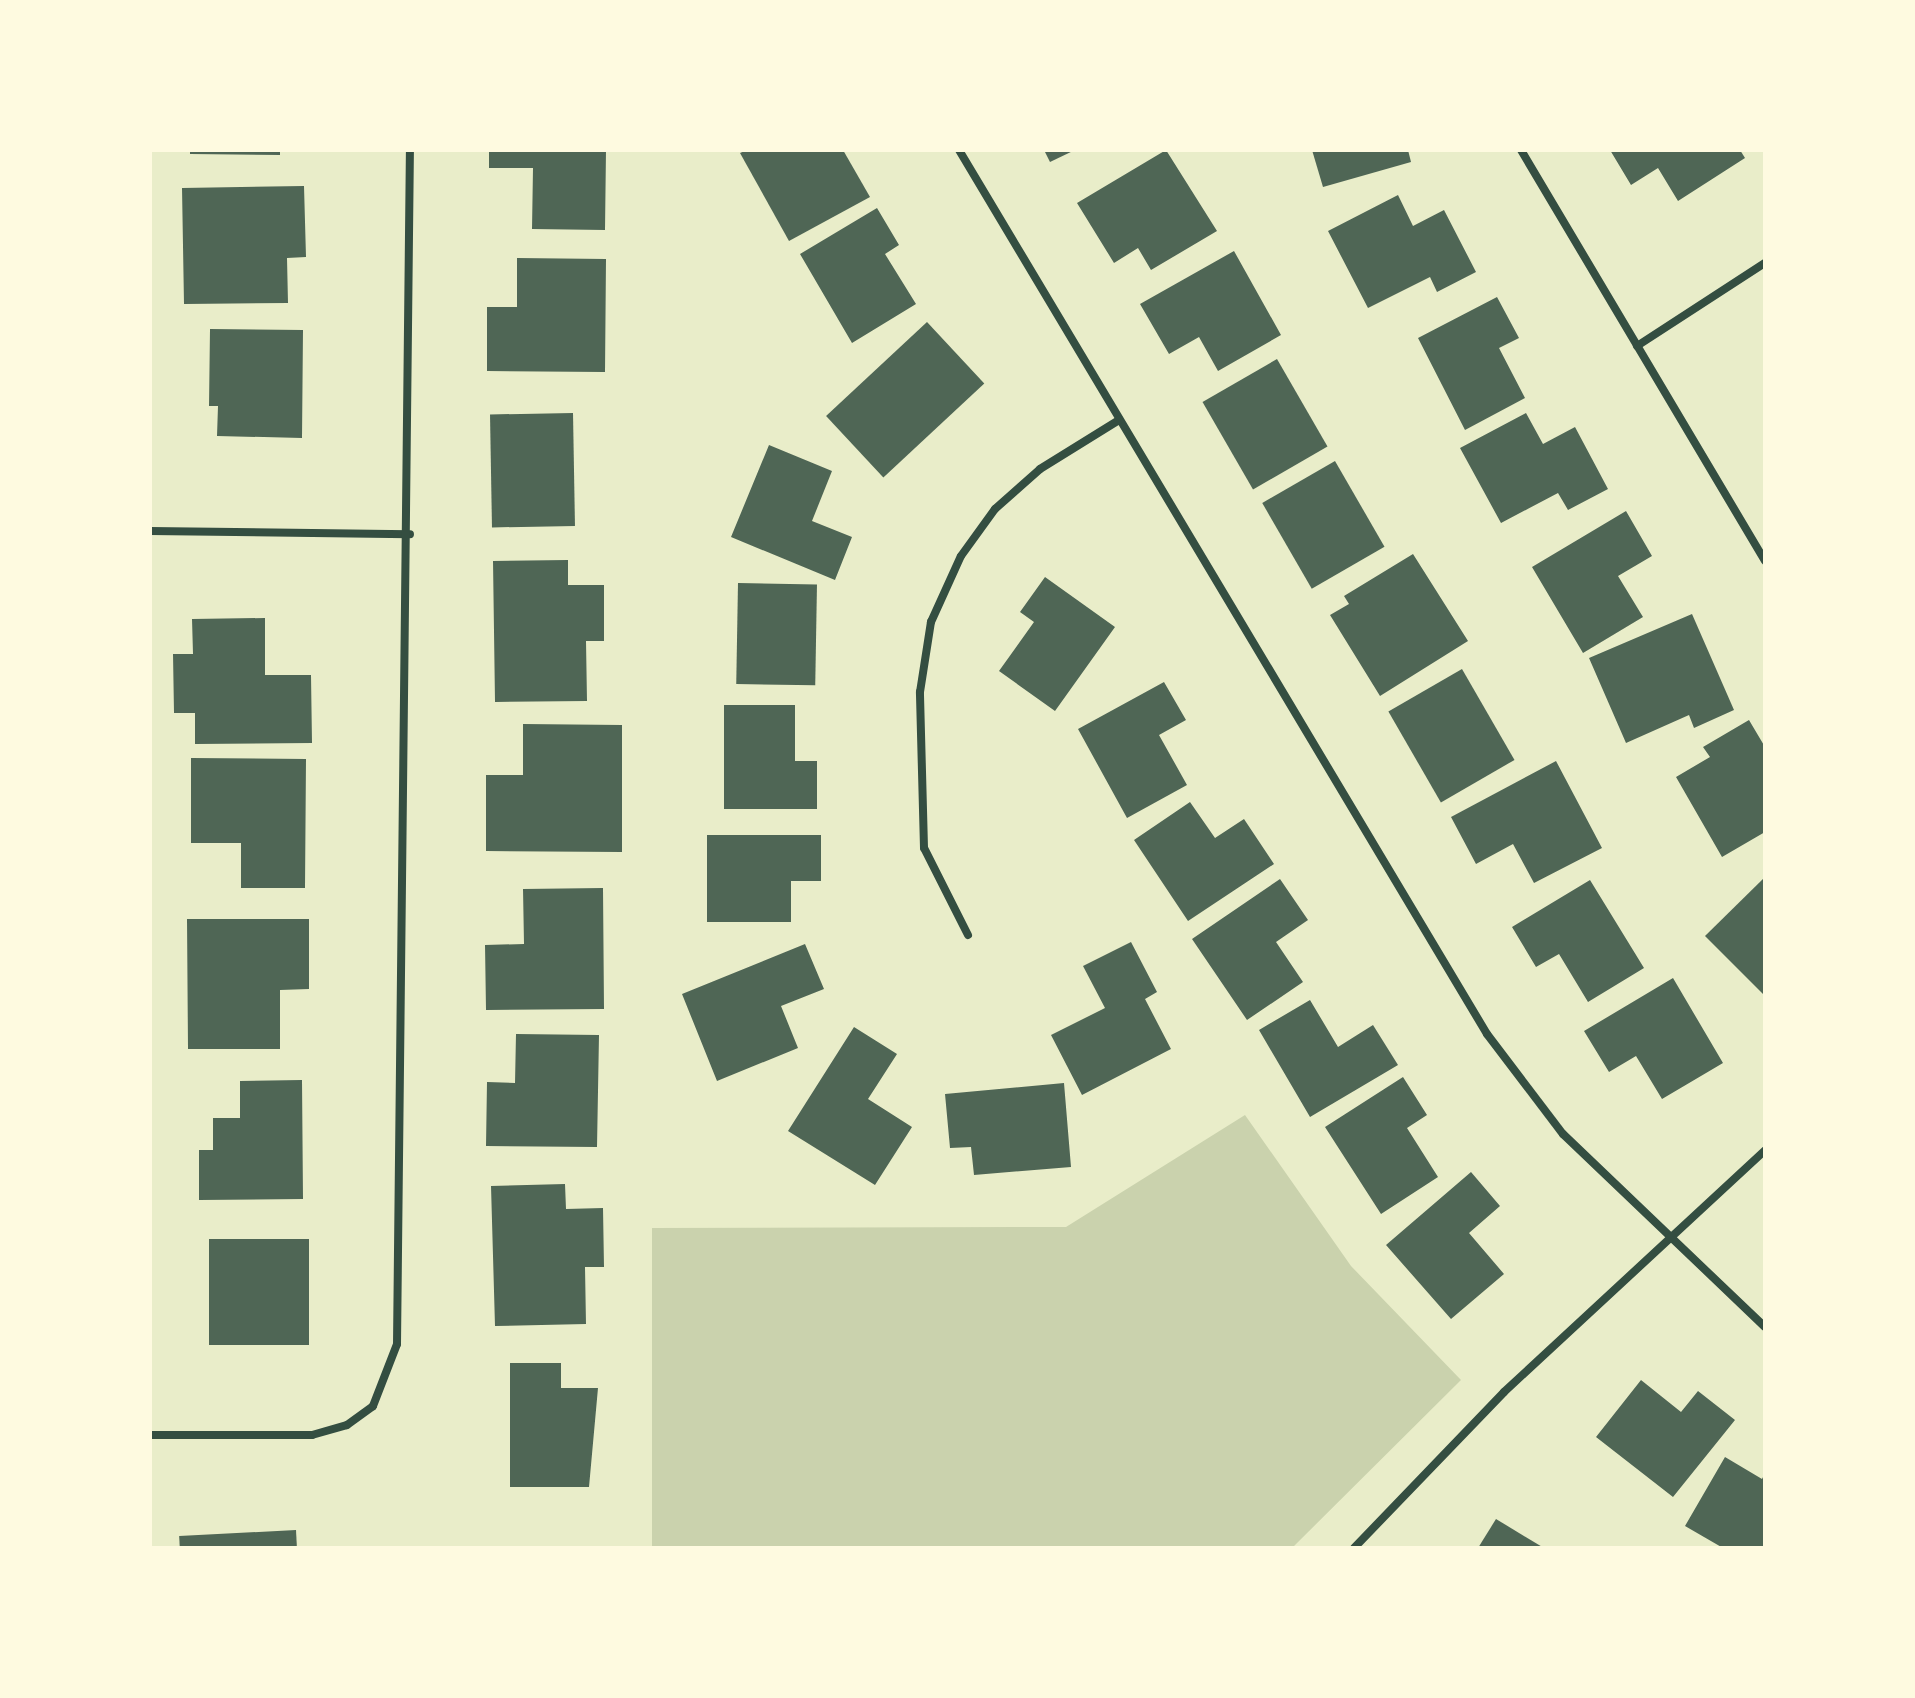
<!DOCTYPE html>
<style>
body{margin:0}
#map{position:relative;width:1915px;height:1698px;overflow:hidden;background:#e9edc9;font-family:Manrope,sans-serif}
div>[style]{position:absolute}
.green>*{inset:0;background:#cad2ad}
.building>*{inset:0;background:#4f6655;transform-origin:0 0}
.minor>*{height:8px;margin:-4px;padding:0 4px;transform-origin:4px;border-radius:4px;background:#344e41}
span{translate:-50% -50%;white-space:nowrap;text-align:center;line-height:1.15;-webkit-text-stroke:7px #fefae0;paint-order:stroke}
.frame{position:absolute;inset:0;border:152px solid #fefae0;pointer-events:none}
</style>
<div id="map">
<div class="green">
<div style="clip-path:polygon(1245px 1115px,1351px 1266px,1461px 1380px,1292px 1548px,652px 1548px,652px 1228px,1066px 1227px)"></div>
</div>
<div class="building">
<div style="clip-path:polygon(190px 150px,280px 150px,280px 155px,190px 154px)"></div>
<div style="clip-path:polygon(489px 150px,606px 150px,605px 230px,532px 229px,533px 168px,489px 168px)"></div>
<div style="clip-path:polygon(747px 150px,843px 150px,870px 197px,789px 241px,740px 153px)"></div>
<div style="clip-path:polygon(1044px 150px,1075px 150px,1050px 162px)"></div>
<div style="clip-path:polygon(1166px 150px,1217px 231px,1151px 270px,1138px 248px,1114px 263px,1077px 203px)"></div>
<div style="clip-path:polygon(1312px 150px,1408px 150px,1411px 162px,1323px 187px)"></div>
<div style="clip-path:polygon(1610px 150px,1740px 150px,1745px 158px,1678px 201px,1658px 168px,1631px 185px)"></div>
<div style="clip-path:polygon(304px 186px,306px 257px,287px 258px,288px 303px,184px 304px,182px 188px)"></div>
<div style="clip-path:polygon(1398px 195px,1413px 226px,1444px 210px,1476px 272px,1437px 292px,1430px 277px,1368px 308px,1328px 231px)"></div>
<div style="clip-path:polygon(877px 208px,899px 245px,885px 254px,916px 304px,852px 343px,800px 254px)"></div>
<div style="clip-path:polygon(1234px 251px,1281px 335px,1218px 371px,1199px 337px,1169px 354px,1140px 304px)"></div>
<div style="clip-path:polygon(517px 258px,606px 259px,605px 372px,487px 371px,487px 307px,517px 307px)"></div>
<div style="clip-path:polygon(1497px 297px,1519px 338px,1499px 348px,1525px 398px,1465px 430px,1418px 338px)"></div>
<div style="left:927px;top:322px;width:84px;height:138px;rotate:47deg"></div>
<div style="clip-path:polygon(210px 329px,303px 330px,302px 438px,217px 436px,218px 406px,209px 406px)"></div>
<div style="left:1277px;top:359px;width:101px;height:86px;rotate:60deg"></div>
<div style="left:573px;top:413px;width:113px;height:83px;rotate:89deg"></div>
<div style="clip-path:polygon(1526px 413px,1543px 444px,1575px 427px,1608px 489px,1568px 510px,1558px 493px,1501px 523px,1460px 448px)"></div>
<div style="clip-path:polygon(769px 445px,832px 471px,812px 521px,852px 537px,835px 580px,731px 537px)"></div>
<div style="left:1335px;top:461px;width:99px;height:84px;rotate:60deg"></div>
<div style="clip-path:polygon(1626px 511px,1652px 556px,1618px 576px,1643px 617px,1583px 653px,1532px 567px)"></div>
<div style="clip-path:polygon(1413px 554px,1468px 641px,1380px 696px,1330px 615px,1349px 604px,1344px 596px)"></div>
<div style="clip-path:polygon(568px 560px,568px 585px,604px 585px,604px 641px,586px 641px,587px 701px,495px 702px,493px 561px)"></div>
<div style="clip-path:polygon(1045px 577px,1115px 627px,1055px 711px,999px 671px,1034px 622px,1020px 612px)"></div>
<div style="left:738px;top:583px;width:79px;height:101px;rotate:1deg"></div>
<div style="clip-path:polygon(1692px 614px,1734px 710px,1694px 728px,1689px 715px,1626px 743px,1589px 658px)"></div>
<div style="clip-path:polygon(265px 618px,265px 675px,311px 675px,312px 743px,195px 744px,195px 713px,174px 713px,173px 654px,193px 654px,192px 619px)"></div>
<div style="left:1462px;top:669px;width:105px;height:85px;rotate:60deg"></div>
<div style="clip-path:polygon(1164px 682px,1186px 720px,1159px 735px,1187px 785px,1127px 818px,1078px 729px)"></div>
<div style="clip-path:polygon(724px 705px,795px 705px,795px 761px,817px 761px,817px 809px,724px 809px)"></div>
<div style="clip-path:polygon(1749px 720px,1765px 747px,1765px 832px,1722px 857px,1676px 777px,1710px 757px,1703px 747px)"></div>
<div style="clip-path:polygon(523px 724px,622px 725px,622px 852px,486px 851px,486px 775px,523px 775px)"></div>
<div style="clip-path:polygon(191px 758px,306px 759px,305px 888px,241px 888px,241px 843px,191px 843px)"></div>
<div style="clip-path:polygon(1556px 761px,1602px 848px,1534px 883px,1513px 844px,1476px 864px,1451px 817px)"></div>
<div style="clip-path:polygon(1190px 802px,1215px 838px,1244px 819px,1274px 864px,1188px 921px,1134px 840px)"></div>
<div style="clip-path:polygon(707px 835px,821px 835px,821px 881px,791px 881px,791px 922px,707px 922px)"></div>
<div style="clip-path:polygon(1765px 877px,1765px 996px,1705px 936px)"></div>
<div style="clip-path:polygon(1280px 879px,1308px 920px,1276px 942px,1303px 982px,1247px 1020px,1192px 939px)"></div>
<div style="clip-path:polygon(1590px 880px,1644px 968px,1588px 1002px,1559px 954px,1536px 967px,1512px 927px)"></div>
<div style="clip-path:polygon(603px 888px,604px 1009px,486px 1010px,485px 945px,524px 944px,523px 889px)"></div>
<div style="clip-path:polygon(187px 919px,309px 919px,309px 989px,280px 990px,280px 1049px,188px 1049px)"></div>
<div style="clip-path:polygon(1131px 942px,1157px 992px,1145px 999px,1171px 1049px,1082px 1095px,1051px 1035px,1105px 1008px,1083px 966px)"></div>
<div style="clip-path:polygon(805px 944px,824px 989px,781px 1006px,798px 1048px,717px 1081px,682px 994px)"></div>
<div style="clip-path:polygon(1673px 978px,1723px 1063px,1662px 1099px,1636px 1056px,1609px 1072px,1584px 1031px)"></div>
<div style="clip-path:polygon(1310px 1000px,1338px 1047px,1373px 1025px,1398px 1065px,1310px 1117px,1259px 1030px)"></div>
<div style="clip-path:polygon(854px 1027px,897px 1054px,868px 1099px,912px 1127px,875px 1185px,788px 1131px)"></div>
<div style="clip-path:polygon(516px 1034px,599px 1035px,597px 1147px,486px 1146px,487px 1082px,515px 1083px)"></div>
<div style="clip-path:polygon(1403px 1077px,1427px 1115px,1407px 1128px,1438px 1177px,1381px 1214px,1325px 1127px)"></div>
<div style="clip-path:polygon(302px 1080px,303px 1199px,199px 1200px,199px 1150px,213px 1150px,213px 1118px,240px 1118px,240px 1081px)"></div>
<div style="clip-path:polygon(1064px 1083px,1071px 1167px,974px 1175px,971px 1147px,950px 1148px,945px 1094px)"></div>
<div style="clip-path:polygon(1471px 1172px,1500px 1206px,1469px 1233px,1504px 1274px,1451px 1319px,1386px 1245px)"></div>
<div style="clip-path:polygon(565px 1184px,566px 1209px,603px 1208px,604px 1267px,585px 1267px,586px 1324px,495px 1326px,491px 1186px)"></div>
<div style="left:209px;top:1239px;width:100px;height:106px"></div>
<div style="clip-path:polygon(510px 1363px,561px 1363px,561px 1388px,598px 1388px,589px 1487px,510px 1487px)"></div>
<div style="clip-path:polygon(1641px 1380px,1681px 1412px,1698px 1391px,1735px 1420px,1673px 1497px,1596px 1437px)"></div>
<div style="clip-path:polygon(1725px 1457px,1762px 1479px,1765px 1473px,1765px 1548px,1723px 1548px,1685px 1526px)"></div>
<div style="clip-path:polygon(1496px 1519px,1544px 1548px,1478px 1548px)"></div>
<div style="left:296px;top:1530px;width:18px;height:117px;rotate:87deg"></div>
</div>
<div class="minor">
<div style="left:959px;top:150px;width:1030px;rotate:59.15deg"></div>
<div style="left:1487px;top:1034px;width:126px;rotate:52.8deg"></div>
<div style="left:1563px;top:1134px;width:279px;rotate:43.7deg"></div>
<div style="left:1521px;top:150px;width:478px;rotate:59.3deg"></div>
<div style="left:1637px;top:346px;width:153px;rotate:-33deg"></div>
<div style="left:150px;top:531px;width:260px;rotate:0.7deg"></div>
<div style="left:968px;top:935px;width:97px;rotate:-116.8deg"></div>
<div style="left:924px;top:848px;width:156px;rotate:-91.5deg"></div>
<div style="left:920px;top:692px;width:71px;rotate:-81.1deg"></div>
<div style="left:931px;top:622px;width:72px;rotate:-65.6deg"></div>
<div style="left:961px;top:556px;width:58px;rotate:-54.1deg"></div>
<div style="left:995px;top:509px;width:60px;rotate:-41.6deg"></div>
<div style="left:1040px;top:469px;width:93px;rotate:-31.8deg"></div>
<div style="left:150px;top:1435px;width:162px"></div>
<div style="left:312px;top:1435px;width:36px;rotate:-16deg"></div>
<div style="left:347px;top:1425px;width:32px;rotate:-36deg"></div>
<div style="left:373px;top:1406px;width:66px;rotate:-68.8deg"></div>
<div style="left:397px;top:1344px;width:1194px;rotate:-89.38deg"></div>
<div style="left:1354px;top:1548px;width:216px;rotate:-46.1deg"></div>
<div style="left:1504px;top:1392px;width:356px;rotate:-42.8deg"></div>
</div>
<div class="frame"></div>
</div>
